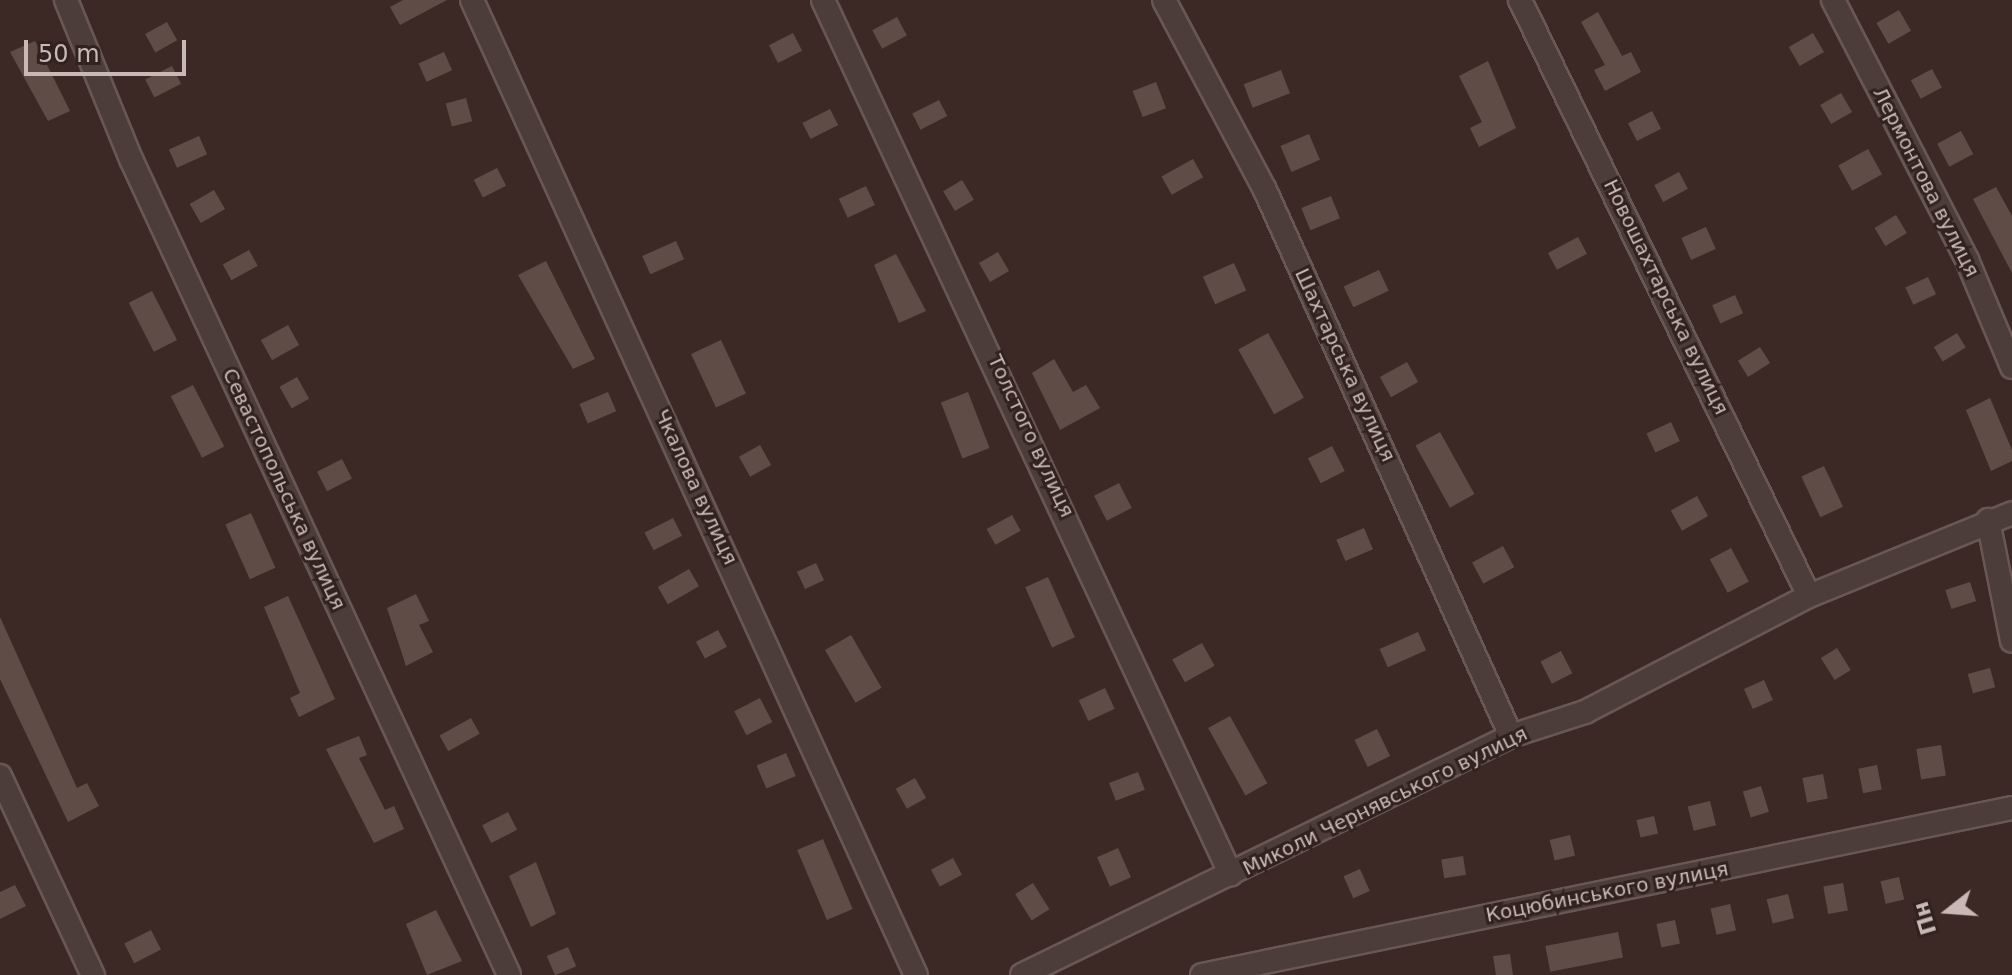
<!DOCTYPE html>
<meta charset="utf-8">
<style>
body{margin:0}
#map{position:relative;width:2012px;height:975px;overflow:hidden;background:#3c2926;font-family:"DejaVu Sans",sans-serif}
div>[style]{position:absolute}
.building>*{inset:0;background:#604c47;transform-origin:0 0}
.roads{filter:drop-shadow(2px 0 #685855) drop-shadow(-2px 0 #685855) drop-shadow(0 2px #685855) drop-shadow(0 -2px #685855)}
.street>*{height:22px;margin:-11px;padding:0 11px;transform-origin:11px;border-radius:11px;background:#4d3d3a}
span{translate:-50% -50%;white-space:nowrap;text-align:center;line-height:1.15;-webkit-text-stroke:6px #32221f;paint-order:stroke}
.street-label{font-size:20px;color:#c8b9b6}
.north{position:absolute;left:1908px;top:871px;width:80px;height:80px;-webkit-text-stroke:6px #32221f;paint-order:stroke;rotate:253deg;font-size:22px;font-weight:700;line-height:32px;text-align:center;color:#c8b9b6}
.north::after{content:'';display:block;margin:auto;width:28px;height:36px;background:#c8b9b6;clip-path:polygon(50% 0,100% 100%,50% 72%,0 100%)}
.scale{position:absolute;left:24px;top:40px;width:162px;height:36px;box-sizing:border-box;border:4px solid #c8b9b6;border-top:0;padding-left:10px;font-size:24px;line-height:28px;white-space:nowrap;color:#c8b9b6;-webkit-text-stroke:6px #32221f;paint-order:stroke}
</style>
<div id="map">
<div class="building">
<div style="clip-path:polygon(403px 0,447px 0,400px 25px,390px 7px)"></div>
<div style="left:1899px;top:10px;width:24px;height:26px;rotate:60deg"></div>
<div style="clip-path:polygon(1598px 12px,1622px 56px,1631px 52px,1641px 72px,1605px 91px,1594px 70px,1605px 65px,1581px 22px)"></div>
<div style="left:897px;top:17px;width:21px;height:28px;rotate:62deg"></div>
<div style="left:167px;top:22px;width:21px;height:25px;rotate:61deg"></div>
<div style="left:793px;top:33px;width:20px;height:27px;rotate:63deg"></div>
<div style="left:1813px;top:33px;width:22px;height:28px;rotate:60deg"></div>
<div style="clip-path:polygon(35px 41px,70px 111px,48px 121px,10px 52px)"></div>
<div style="left:444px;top:52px;width:20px;height:28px;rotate:66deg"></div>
<div style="clip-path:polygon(1488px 61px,1516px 128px,1479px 147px,1470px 128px,1482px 122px,1459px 76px)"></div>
<div style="left:172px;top:66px;width:20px;height:30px;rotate:63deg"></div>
<div style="left:1932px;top:69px;width:21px;height:24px;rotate:62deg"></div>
<div style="left:1281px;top:70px;width:25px;height:40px;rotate:69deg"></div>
<div style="left:1156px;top:82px;width:28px;height:25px;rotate:69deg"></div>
<div style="left:1841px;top:93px;width:22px;height:24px;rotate:60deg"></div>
<div style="left:466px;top:98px;width:24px;height:21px;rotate:75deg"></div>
<div style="left:939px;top:100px;width:18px;height:30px;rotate:63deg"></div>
<div style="left:830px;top:109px;width:18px;height:31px;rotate:63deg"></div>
<div style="left:1652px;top:111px;width:20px;height:27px;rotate:63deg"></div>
<div style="left:1961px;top:131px;width:26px;height:27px;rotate:62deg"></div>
<div style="left:1309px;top:134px;width:28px;height:31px;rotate:67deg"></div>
<div style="left:199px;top:136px;width:20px;height:33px;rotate:66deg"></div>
<div style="left:1868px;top:149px;width:29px;height:34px;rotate:61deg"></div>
<div style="left:1193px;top:159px;width:21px;height:36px;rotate:61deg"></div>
<div style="left:497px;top:168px;width:20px;height:26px;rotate:63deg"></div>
<div style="left:1679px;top:172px;width:19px;height:28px;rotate:62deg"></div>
<div style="left:962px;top:180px;width:23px;height:22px;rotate:59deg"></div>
<div style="left:866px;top:186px;width:21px;height:30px;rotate:65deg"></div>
<div style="clip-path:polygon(1996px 187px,2012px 216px,2012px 273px,1973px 199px)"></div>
<div style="left:214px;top:190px;width:22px;height:28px;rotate:60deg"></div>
<div style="left:1331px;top:196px;width:24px;height:32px;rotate:68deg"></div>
<div style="left:1896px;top:215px;width:21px;height:25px;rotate:59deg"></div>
<div style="left:1706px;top:227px;width:24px;height:27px;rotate:66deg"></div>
<div style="left:1578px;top:237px;width:19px;height:34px;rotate:62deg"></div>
<div style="left:676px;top:241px;width:20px;height:37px;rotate:66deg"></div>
<div style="left:249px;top:250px;width:18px;height:30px;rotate:61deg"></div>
<div style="left:998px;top:252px;width:22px;height:22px;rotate:60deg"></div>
<div style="clip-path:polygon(896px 254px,926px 311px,899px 323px,874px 265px)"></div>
<div style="clip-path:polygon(546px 261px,595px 359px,573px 369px,518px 275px)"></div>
<div style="left:1234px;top:263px;width:30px;height:34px;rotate:66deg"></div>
<div style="left:1379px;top:270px;width:23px;height:39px;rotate:65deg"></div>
<div style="left:1928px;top:277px;width:19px;height:25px;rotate:65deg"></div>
<div style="left:152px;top:291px;width:55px;height:26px;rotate:63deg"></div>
<div style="left:1735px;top:295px;width:20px;height:25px;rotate:66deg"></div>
<div style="left:288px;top:325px;width:23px;height:31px;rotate:61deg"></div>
<div style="left:1268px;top:333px;width:74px;height:34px;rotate:61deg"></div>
<div style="left:1957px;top:333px;width:17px;height:27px;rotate:59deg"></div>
<div style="left:721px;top:340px;width:59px;height:33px;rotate:65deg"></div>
<div style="left:1760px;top:347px;width:19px;height:26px;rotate:58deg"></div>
<div style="clip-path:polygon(1054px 359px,1073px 392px,1086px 385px,1100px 408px,1060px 430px,1032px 373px)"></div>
<div style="left:1407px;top:362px;width:23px;height:31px;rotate:61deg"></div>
<div style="left:297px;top:377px;width:25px;height:20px;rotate:61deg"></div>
<div style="left:193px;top:385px;width:69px;height:25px;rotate:63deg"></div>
<div style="left:608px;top:392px;width:21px;height:31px;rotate:67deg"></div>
<div style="left:968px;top:392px;width:60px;height:29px;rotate:69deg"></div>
<div style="clip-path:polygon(1990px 398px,2012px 450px,2012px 461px,1991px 471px,1966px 410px)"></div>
<div style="left:1671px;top:422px;width:21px;height:27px;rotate:65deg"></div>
<div style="left:1440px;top:432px;width:71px;height:28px;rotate:61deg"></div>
<div style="left:760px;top:445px;width:23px;height:24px;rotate:61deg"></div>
<div style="left:1332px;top:446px;width:28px;height:27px;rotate:63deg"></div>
<div style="left:342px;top:459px;width:22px;height:28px;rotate:63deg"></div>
<div style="left:1824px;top:466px;width:45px;height:25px;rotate:65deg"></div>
<div style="left:1119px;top:483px;width:28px;height:28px;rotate:63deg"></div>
<div style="left:1697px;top:496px;width:23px;height:30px;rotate:61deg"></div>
<div style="left:251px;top:513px;width:60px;height:28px;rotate:66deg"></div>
<div style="left:1012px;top:515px;width:18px;height:29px;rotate:61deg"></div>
<div style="left:673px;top:518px;width:20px;height:32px;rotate:63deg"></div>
<div style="left:1364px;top:528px;width:23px;height:30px;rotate:67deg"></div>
<div style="left:1503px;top:546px;width:24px;height:35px;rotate:62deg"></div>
<div style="left:1731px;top:548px;width:38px;height:24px;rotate:62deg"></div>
<div style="left:816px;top:563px;width:19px;height:21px;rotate:65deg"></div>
<div style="left:689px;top:569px;width:20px;height:36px;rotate:60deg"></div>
<div style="left:1048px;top:577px;width:66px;height:25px;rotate:66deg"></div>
<div style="left:1970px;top:582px;width:20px;height:26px;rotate:72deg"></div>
<div style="clip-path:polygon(416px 594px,429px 621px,419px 625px,433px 652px,406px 666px,387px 608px)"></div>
<div style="clip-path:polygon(288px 596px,335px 699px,299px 717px,290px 698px,300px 693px,264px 607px)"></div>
<div style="clip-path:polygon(0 617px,77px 788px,87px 783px,99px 806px,68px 822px,0 679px)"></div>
<div style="left:718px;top:630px;width:19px;height:25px;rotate:62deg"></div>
<div style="left:1418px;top:632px;width:20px;height:42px;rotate:66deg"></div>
<div style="left:851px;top:635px;width:61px;height:30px;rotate:60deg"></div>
<div style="left:1202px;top:643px;width:26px;height:34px;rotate:61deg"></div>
<div style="left:1837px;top:648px;width:26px;height:19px;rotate:58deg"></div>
<div style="left:1561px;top:651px;width:25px;height:23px;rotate:63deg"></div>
<div style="left:1990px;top:668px;width:20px;height:23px;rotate:75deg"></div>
<div style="left:1764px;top:680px;width:22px;height:22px;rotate:66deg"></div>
<div style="left:1105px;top:688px;width:23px;height:29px;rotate:65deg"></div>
<div style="left:760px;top:698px;width:27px;height:29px;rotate:63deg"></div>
<div style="left:1230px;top:716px;width:77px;height:25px;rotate:61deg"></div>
<div style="left:471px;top:718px;width:18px;height:36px;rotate:61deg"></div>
<div style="left:1377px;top:729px;width:30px;height:25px;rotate:64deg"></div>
<div style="clip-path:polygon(359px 736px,367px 755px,359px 758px,385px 810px,394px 806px,404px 829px,374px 843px,326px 749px)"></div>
<div style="left:1941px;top:745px;width:31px;height:25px;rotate:81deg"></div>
<div style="left:786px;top:753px;width:25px;height:32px;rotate:67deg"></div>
<div style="left:1877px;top:765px;width:25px;height:19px;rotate:79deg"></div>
<div style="left:1138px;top:772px;width:19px;height:31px;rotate:69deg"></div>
<div style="left:1823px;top:774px;width:25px;height:21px;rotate:79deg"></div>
<div style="left:915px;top:778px;width:23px;height:22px;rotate:61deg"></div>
<div style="left:1761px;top:786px;width:27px;height:19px;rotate:73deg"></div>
<div style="left:1710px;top:801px;width:25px;height:23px;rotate:76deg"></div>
<div style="left:508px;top:812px;width:20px;height:29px;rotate:63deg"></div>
<div style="left:1654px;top:816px;width:18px;height:18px;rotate:77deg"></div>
<div style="left:1570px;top:835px;width:21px;height:21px;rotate:76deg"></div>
<div style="left:823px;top:839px;width:76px;height:28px;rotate:67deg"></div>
<div style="left:1118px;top:848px;width:32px;height:23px;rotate:66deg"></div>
<div style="left:1463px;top:856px;width:19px;height:22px;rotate:81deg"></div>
<div style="left:953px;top:858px;width:19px;height:25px;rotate:62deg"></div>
<div style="clip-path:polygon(536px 862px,556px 914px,531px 927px,509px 876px)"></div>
<div style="left:1360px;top:869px;width:24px;height:18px;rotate:66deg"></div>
<div style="left:1899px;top:877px;width:23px;height:19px;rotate:77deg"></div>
<div style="left:1033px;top:883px;width:31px;height:21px;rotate:58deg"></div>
<div style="left:1843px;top:883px;width:28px;height:20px;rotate:80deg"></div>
<div style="clip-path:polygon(15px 885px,26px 906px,0 919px,0 892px)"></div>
<div style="left:1788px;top:894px;width:25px;height:22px;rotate:76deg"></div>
<div style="left:1730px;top:904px;width:27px;height:20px;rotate:77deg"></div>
<div style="clip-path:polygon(436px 910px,462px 961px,427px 975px,406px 924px)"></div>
<div style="left:1675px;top:920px;width:24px;height:19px;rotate:78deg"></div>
<div style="left:151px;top:930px;width:22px;height:30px;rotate:63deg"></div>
<div style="left:1618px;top:932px;width:26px;height:74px;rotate:79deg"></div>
<div style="left:568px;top:947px;width:21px;height:23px;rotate:67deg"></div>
<div style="clip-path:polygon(1510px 954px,1513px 975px,1496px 975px,1493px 956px)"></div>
</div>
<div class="roads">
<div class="street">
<div style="left:66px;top:0;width:172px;rotate:67.8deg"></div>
<div style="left:131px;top:159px;width:899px;rotate:65.14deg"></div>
<div style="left:472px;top:0;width:1071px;rotate:65.52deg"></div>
<div style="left:823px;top:0;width:965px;rotate:65deg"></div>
<div style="left:1164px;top:0;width:215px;rotate:62deg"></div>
<div style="left:1265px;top:190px;width:599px;rotate:65.75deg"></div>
<div style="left:1520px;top:0;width:662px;rotate:64.13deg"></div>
<div style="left:1833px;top:0;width:292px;rotate:62.7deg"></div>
<div style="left:1967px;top:260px;width:116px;rotate:67.2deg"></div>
<div style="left:1988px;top:520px;width:123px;rotate:78.8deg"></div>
<div style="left:0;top:776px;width:220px;rotate:65deg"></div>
<div style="left:1022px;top:975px;width:544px;rotate:-26.05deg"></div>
<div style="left:1511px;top:736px;width:78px;rotate:-18deg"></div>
<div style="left:1585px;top:712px;width:252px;rotate:-27.4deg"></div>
<div style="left:1809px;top:596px;width:219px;rotate:-22.2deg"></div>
<div style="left:1202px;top:975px;width:827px;rotate:-11.65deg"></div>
</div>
</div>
<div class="street-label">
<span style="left:1926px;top:182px;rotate:63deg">Лермонтова вулиця</span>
<span style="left:1666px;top:297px;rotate:64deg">Новошахтарська вулиця</span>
<span style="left:1345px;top:365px;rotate:65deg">Шахтарська вулиця</span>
<span style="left:1031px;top:436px;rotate:65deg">Толстого вулиця</span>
<span style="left:696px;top:487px;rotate:65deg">Чкалова вулиця</span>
<span style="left:284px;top:489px;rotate:65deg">Севастопольська вулиця</span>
<span style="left:1385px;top:801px;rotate:-26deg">Миколи Чернявського вулиця</span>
<span style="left:1607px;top:892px;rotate:-11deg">Коцюбинського вулиця</span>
</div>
<div class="north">Пн</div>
<div class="scale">50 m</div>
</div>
